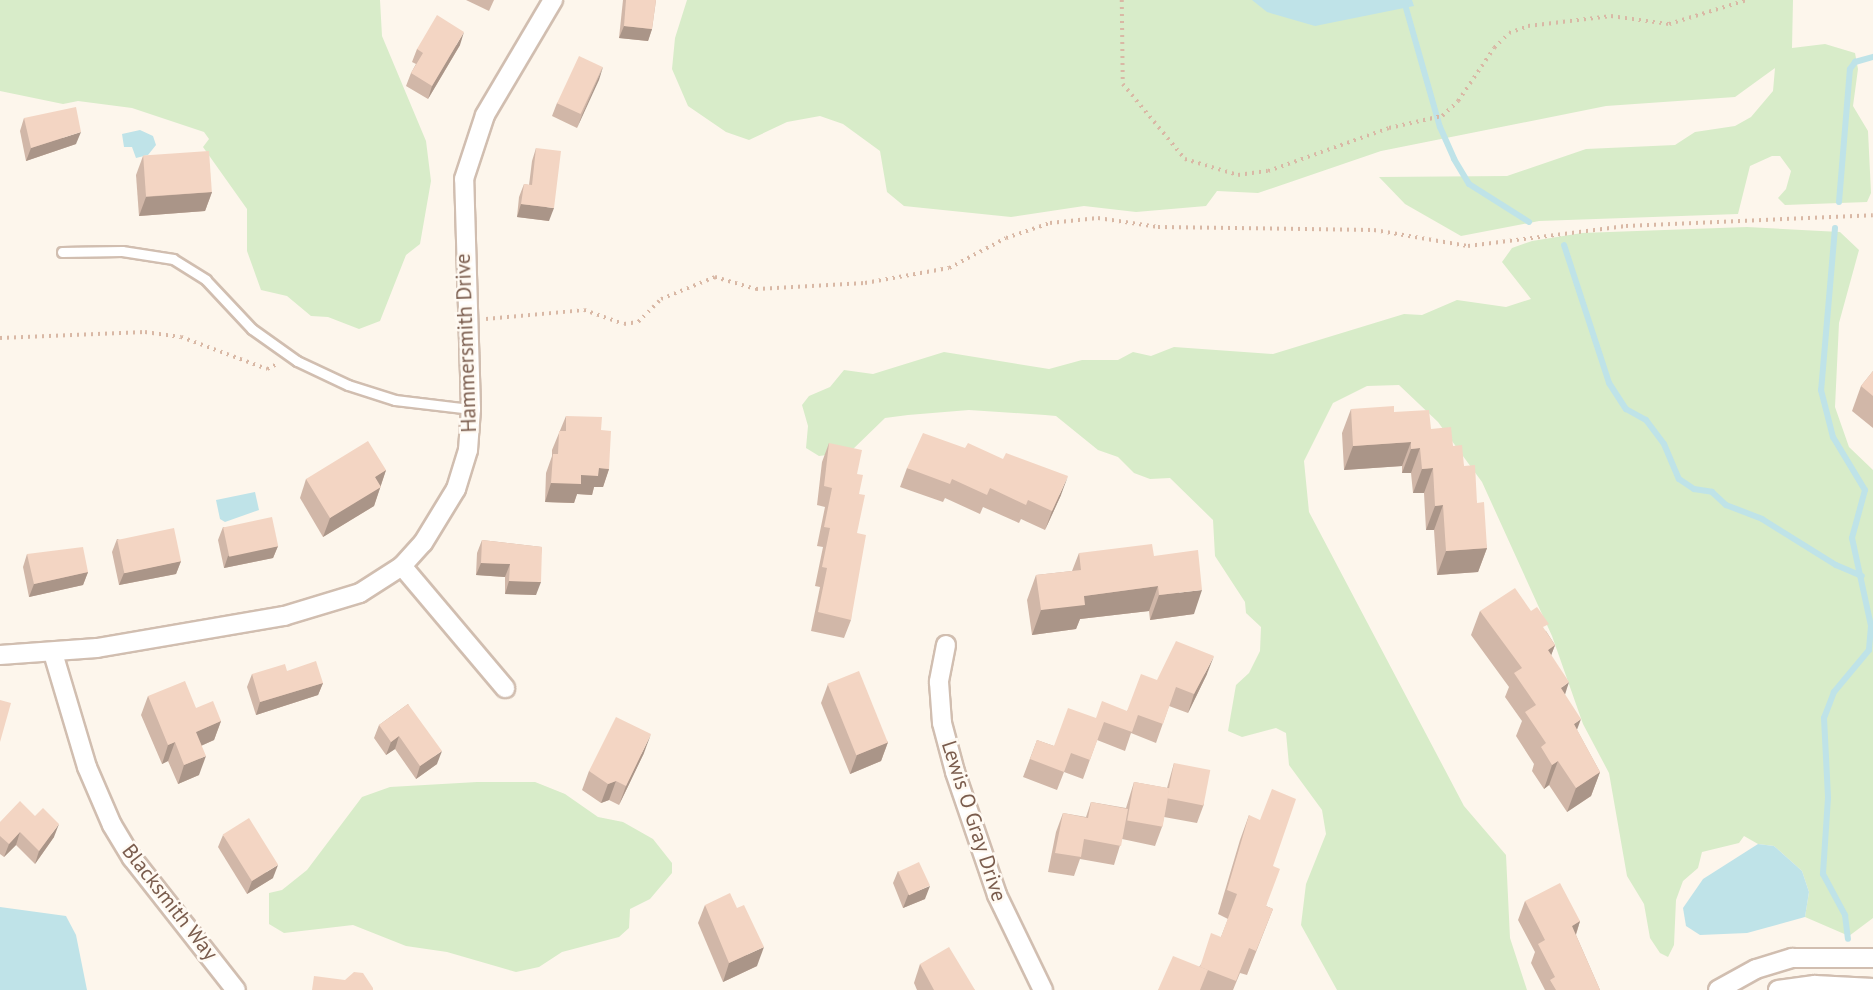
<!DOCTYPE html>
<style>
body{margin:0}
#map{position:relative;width:1873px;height:990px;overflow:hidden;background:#fdf6ec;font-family:"PT Sans",sans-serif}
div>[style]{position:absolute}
.green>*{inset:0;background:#d8ecc9}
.water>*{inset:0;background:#bfe3e8}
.stream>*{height:6px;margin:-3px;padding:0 3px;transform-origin:3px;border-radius:3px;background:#bfe3e8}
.path>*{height:3.5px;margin-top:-1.75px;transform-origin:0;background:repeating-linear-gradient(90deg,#d9b8a5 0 2px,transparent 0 7px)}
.roads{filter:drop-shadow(2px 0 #d1beb0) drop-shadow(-2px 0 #d1beb0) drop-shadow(0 2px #d1beb0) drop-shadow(0 -2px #d1beb0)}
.service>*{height:9px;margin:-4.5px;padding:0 4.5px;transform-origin:4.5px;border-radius:4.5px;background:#fff}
.minor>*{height:18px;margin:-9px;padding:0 9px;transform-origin:9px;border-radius:9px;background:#fff}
.wall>*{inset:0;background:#d1b7a8}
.shaded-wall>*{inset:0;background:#aa9588}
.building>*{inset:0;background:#f3d5c3;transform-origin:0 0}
span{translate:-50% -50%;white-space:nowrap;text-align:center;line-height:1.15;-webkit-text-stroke:5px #fffaf3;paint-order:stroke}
.street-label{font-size:21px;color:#7a5c4d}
</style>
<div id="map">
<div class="green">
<div style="clip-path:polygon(0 0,380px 0,382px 36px,426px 141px,431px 181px,420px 244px,406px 255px,380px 321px,359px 329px,328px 317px,311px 316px,287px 296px,261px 290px,247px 251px,247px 209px,203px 147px,209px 139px,204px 132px,132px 108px,78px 101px,63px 104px,0 91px)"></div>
<div style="clip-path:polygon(687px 0,1793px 0,1792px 48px,1825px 44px,1855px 53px,1858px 69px,1853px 106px,1868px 131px,1871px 193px,1867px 202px,1785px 205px,1778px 198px,1786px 189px,1791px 171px,1780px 156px,1772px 156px,1750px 166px,1738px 214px,1539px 221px,1461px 236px,1405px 204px,1379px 177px,1507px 176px,1586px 149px,1675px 145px,1695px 132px,1735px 126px,1751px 117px,1773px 91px,1775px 68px,1735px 97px,1606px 106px,1381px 151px,1258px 193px,1217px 191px,1206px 206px,1136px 212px,1084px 206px,1011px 217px,904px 206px,887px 192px,880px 151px,843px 124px,820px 116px,787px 122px,749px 140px,726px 132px,688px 106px,672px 69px,675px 38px)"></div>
<div style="clip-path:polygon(1747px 227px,1840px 232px,1859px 250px,1839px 323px,1835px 407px,1849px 447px,1873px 470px,1873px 918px,1849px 936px,1805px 917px,1809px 892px,1802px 871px,1774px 846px,1758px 844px,1744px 836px,1739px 843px,1702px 852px,1698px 868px,1683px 881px,1676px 900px,1674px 945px,1668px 957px,1660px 953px,1650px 938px,1644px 904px,1627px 876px,1609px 773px,1583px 724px,1552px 636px,1482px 482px,1438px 422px,1399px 385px,1367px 386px,1333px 403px,1304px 461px,1309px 512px,1464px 806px,1506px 855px,1510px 938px,1527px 990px,1337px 990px,1301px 925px,1306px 884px,1326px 834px,1322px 810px,1289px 765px,1286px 733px,1276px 728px,1242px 737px,1228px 731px,1236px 685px,1249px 673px,1260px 651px,1261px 627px,1246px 613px,1245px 602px,1215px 556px,1213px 520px,1170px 478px,1150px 479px,1134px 473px,1118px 457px,1098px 450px,1056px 416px,1045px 415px,969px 410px,908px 415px,885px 418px,850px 452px,819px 456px,806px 448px,808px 426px,802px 405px,809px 396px,830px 387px,844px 370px,873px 374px,944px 352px,1049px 369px,1082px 360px,1118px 360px,1133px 352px,1151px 356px,1174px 347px,1273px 354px,1404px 314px,1422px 315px,1457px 300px,1506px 307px,1531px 299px,1502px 262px,1512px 248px,1532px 241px,1582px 233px)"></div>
<div style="clip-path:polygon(477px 782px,535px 782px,565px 794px,598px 817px,623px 822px,653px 839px,672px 863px,672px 873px,650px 899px,630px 909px,629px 928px,619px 937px,562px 952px,539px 967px,516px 972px,447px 952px,406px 946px,353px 925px,284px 933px,269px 924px,269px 893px,282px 890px,307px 870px,362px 797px,390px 787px)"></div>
</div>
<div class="water">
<div style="clip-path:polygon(1252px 0,1412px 0,1414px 6px,1315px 26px,1267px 12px)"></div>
<div style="clip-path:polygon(140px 130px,153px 136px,156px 145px,148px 155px,136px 158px,132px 147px,124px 147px,122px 134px)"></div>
<div style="clip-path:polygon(255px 492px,259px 510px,225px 522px,220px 519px,216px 500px)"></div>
<div style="clip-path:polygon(1758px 844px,1774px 846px,1802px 871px,1809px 892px,1805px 917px,1747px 933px,1700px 935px,1686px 926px,1683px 908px,1703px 879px)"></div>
<div style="clip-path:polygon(0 907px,66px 916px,76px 935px,87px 990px,0 990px)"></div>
</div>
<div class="stream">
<div style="left:1406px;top:8px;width:124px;rotate:74.1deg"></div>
<div style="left:1440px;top:127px;width:35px;rotate:66deg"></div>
<div style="left:1454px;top:159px;width:29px;rotate:59deg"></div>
<div style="left:1469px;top:184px;width:71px;rotate:32.3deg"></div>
<div style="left:1839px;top:202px;width:133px;rotate:-85.3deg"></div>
<div style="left:1850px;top:69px;width:9px;rotate:-54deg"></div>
<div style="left:1855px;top:62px;width:19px;rotate:-16deg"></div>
<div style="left:1835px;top:228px;width:163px;rotate:94.9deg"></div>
<div style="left:1821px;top:390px;width:49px;rotate:75.7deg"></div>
<div style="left:1833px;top:437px;width:62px;rotate:58.9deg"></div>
<div style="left:1865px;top:490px;width:50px;rotate:105.2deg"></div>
<div style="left:1852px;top:538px;width:90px;rotate:77.8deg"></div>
<div style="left:1871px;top:626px;width:24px;rotate:95deg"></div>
<div style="left:1869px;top:650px;width:55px;rotate:129.8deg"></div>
<div style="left:1834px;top:692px;width:28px;rotate:111deg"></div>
<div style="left:1824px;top:718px;width:80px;rotate:87.1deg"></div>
<div style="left:1828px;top:798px;width:76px;rotate:93.8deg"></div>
<div style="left:1823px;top:874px;width:47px;rotate:61.8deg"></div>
<div style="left:1845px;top:915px;width:24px;rotate:83deg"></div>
<div style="left:1564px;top:245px;width:145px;rotate:71.9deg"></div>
<div style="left:1609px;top:383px;width:31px;rotate:57deg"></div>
<div style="left:1626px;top:409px;width:23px;rotate:29deg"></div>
<div style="left:1646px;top:420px;width:30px;rotate:53deg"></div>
<div style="left:1664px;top:444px;width:38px;rotate:67deg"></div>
<div style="left:1679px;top:479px;width:18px;rotate:34deg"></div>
<div style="left:1694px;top:489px;width:18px;rotate:9deg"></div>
<div style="left:1712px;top:492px;width:19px;rotate:43deg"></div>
<div style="left:1726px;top:505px;width:39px;rotate:21deg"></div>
<div style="left:1762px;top:519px;width:87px;rotate:31.9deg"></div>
<div style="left:1836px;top:565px;width:28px;rotate:23deg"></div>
</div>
<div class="path">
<div style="left:1122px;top:0;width:84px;rotate:89.3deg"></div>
<div style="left:1123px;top:84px;width:97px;rotate:50.4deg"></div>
<div style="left:1185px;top:159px;width:55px;rotate:16.8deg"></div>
<div style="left:1238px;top:175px;width:30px;rotate:-8deg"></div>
<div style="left:1268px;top:171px;width:128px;rotate:-19.6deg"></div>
<div style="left:1389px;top:128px;width:54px;rotate:-12.8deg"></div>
<div style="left:1442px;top:116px;width:22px;rotate:-43deg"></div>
<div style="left:1458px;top:101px;width:64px;rotate:-55.8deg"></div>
<div style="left:1494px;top:48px;width:21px;rotate:-45deg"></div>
<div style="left:1509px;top:33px;width:20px;rotate:-20deg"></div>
<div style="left:1528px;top:26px;width:84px;rotate:-6.9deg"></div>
<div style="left:1611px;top:16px;width:59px;rotate:7.9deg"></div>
<div style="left:1669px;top:24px;width:82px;rotate:-17.1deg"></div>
<div style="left:486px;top:319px;width:98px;rotate:-5.2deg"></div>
<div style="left:584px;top:310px;width:42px;rotate:19.3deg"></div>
<div style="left:624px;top:324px;width:14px;rotate:-8deg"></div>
<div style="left:638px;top:322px;width:33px;rotate:-45deg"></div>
<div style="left:661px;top:299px;width:58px;rotate:-22.2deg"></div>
<div style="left:715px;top:277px;width:43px;rotate:16.3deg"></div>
<div style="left:756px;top:289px;width:109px;rotate:-3.2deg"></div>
<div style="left:865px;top:283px;width:85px;rotate:-10.1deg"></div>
<div style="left:949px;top:268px;width:64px;rotate:-27.8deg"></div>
<div style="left:1006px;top:238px;width:46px;rotate:-18.8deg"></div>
<div style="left:1050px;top:223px;width:48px;rotate:-5.9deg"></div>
<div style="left:1098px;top:218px;width:61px;rotate:8.5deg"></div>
<div style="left:1158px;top:227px;width:216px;rotate:0.8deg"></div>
<div style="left:1374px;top:230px;width:95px;rotate:9.7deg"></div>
<div style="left:1468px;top:246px;width:159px;rotate:-7.2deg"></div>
<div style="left:1626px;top:226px;width:247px;rotate:-2.5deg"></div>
<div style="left:0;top:338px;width:145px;rotate:-2.4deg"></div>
<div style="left:145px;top:332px;width:36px;rotate:8deg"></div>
<div style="left:181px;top:337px;width:92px;rotate:20.4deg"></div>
<div style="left:267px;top:369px;width:11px;rotate:-27deg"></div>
</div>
<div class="roads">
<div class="service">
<div style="left:62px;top:252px;width:60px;rotate:-1deg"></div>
<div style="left:122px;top:251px;width:52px;rotate:8.9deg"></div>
<div style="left:173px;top:259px;width:39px;rotate:32deg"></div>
<div style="left:206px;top:280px;width:67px;rotate:46.8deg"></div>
<div style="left:252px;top:329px;width:55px;rotate:35.4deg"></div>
<div style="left:297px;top:361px;width:56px;rotate:25.2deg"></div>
<div style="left:348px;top:385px;width:49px;rotate:17.7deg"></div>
<div style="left:395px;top:400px;width:77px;rotate:6.8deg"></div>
</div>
<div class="minor">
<div style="left:402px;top:566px;width:160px;rotate:49.8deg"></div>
<div style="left:946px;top:645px;width:38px;rotate:101deg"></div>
<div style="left:939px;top:682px;width:41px;rotate:85.8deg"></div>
<div style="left:942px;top:723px;width:51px;rotate:75.1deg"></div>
<div style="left:955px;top:772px;width:130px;rotate:71.1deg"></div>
<div style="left:997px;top:895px;width:106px;rotate:64.2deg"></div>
<div style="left:53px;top:653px;width:119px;rotate:73.4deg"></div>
<div style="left:87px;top:767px;width:63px;rotate:66.7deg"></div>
<div style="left:112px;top:825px;width:39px;rotate:59deg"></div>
<div style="left:132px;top:858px;width:168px;rotate:51.8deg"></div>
<div style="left:0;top:655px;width:97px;rotate:-4.1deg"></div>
<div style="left:97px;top:648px;width:190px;rotate:-9.7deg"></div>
<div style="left:284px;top:616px;width:79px;rotate:-16.8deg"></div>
<div style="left:360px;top:593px;width:50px;rotate:-32.7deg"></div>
<div style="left:402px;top:566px;width:31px;rotate:-48deg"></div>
<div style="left:423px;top:543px;width:63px;rotate:-58.6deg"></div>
<div style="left:456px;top:489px;width:41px;rotate:-72.9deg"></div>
<div style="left:468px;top:450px;width:41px;rotate:-85.8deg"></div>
<div style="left:471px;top:409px;width:230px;rotate:-91.7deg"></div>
<div style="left:464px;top:179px;width:67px;rotate:-71.8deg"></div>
<div style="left:485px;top:115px;width:134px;rotate:-59.4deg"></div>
<div style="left:1718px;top:990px;width:43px;rotate:-28.9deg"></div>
<div style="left:1756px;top:969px;width:38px;rotate:-17deg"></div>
<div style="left:1792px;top:958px;width:81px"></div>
<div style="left:1778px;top:990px;width:37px;rotate:-8deg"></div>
<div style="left:1815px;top:985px;width:58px;rotate:3deg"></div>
</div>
</div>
<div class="wall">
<div style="clip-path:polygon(466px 0,494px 0,489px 11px)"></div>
<div style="clip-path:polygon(623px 0,656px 0,652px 29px,648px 41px,619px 38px)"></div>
<div style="clip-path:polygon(460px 45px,428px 99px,406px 86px,411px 73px,416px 64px,412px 62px,417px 49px)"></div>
<div style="clip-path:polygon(603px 67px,577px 128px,552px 116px,557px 103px)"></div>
<div style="clip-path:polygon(24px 118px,76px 144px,26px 161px,20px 131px)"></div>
<div style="clip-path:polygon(536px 148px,549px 221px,517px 217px,519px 197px,524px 184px,529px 185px,532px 161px)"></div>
<div style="clip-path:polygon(143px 156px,212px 192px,205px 211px,139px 216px,136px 175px)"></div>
<div style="clip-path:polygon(1873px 371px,1873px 428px,1852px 411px,1861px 386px)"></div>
<div style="clip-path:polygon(1351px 409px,1394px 412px,1431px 429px,1453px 446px,1464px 466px,1477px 503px,1487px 548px,1478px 572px,1437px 575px,1434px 530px,1426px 530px,1424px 493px,1413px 493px,1411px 473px,1402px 473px,1402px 466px,1344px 470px,1342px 433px)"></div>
<div style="clip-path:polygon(566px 416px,601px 430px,609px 469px,603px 487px,594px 487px,592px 495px,577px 494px,574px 503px,545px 502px,546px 473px,552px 456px,552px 450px)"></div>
<div style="clip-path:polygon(829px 443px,857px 474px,859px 494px,851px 620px,844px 638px,811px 631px,820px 587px,815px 586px,823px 547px,817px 546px,825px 507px,817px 505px,822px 462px)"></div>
<div style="clip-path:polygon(907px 468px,1061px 495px,1045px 530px,1021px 519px,1019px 523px,983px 507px,980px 514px,945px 498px,943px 502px,900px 487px)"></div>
<div style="clip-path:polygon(386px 470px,374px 506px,323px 537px,300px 498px,306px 479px)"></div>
<div style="clip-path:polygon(223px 527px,278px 546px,273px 558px,224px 568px,218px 540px)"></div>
<div style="clip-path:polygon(117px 539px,181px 561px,176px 574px,119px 585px,112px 552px)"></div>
<div style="clip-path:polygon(482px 540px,542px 547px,536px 595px,505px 594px,505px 577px,476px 575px,477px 553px)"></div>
<div style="clip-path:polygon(1079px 553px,1154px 556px,1194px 614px,1150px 620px,1149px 611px,1080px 619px,1076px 629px,1032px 635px,1027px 600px,1036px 575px,1072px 571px)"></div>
<div style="clip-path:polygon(27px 554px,88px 572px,83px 585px,29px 597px,23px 567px)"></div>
<div style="clip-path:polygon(1480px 611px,1546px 631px,1555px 645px,1551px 655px,1577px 730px,1600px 772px,1591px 796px,1567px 812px,1549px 785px,1544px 789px,1532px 771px,1534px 764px,1516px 736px,1522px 721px,1505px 697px,1509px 687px,1471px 635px)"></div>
<div style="clip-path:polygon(252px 674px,323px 683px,318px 695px,256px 715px,247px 687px)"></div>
<div style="clip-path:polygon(1207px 674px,1188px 713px,1169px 706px,1156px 743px,1131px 733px,1125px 751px,1097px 740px,1083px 779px,1064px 772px,1057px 790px,1023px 777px,1037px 740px,1054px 746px,1096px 718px,1127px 711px,1157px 680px)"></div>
<div style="clip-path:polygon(828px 684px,888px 742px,881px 761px,850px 774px,821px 703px)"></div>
<div style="clip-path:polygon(148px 696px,196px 708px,221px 721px,214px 740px,201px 746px,199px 775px,178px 784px,168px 761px,162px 764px,141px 715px)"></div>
<div style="clip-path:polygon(408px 704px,437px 764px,416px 779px,395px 749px,386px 755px,374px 738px,379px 725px)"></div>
<div style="clip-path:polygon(644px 753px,619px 805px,609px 800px,601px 803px,582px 790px,589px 771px)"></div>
<div style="clip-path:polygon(1174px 763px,1204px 804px,1197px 823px,1164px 817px,1162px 827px,1155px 846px,1122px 839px,1114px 865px,1080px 859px,1074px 876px,1048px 872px,1056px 832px,1063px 813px,1086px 817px,1091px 802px,1126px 808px,1134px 782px,1167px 788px)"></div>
<div style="clip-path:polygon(1249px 815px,1273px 866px,1266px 906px,1273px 909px,1247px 975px,1240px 973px,1233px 990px,1158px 990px,1199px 967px,1221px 937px,1228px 919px,1218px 914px,1240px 840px)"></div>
<div style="clip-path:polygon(35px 816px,54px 837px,35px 864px,16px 845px,4px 857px,0 854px,0 822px)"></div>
<div style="clip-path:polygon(223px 835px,273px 878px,247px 894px,218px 847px)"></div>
<div style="clip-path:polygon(898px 871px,925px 899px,903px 908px,893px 883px)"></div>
<div style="clip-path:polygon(1525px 901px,1580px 921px,1576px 935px,1600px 990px,1545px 990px,1531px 963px,1535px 952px,1518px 920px)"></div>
<div style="clip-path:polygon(705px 905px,757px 966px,723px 982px,698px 923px)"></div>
<div style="clip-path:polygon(920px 964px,975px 990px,917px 990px,914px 983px)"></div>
</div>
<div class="shaded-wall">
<div style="clip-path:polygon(624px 26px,652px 29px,648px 41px,619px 38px)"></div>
<div style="clip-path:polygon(464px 32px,460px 45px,428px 99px,432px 86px)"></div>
<div style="clip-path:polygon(603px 67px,599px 80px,577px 128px,582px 115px)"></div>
<div style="clip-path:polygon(81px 132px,76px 144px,26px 161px,31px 148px)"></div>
<div style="clip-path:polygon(212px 192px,205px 211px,139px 216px,146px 197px)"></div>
<div style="clip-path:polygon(521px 204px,554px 208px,549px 221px,517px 217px)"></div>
<div style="clip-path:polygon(1411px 442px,1402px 466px,1344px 470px,1353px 446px)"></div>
<div style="clip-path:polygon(1420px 448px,1411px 473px,1402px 473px,1411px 449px)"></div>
<div style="clip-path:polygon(599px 468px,609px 469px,603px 487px,594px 487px,592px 495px,577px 494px,574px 503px,545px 502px,551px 483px,581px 475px)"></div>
<div style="clip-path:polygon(1433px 468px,1424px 493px,1413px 493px,1422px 469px)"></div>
<div style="clip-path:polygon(386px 470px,374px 506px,323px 537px,330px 518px,375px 477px)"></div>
<div style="clip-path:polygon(1068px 476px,1061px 495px,1045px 530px,1052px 511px)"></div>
<div style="clip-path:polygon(1443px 505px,1434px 530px,1426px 530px,1435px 506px)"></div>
<div style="clip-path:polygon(278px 546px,273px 558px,224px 568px,228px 556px)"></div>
<div style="clip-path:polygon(1487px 548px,1478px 572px,1437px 575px,1446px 551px)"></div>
<div style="clip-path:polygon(181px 561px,176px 574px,119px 585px,124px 573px)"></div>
<div style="clip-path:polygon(481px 563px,510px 564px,505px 577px,476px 575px)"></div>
<div style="clip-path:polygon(88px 572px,83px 585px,29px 597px,34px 584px)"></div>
<div style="clip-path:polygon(509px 581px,541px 582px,536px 595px,505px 594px)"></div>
<div style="clip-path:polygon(1158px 586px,1149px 611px,1080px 619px,1076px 629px,1032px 635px,1041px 610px,1084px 596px)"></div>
<div style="clip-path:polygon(1202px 590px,1194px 614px,1150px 620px,1159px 595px)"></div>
<div style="clip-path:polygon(1555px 645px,1546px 669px,1548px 650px)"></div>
<div style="clip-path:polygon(1214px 656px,1207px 674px,1188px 713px,1194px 694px)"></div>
<div style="clip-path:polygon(1569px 682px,1561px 707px,1561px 688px)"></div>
<div style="clip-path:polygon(323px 683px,318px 695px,256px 715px,260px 702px)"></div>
<div style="clip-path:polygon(1581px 719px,1572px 743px,1574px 724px)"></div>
<div style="clip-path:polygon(221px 721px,214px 740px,189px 751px,196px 732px)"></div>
<div style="clip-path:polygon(651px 734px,644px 753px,619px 805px,626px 786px)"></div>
<div style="clip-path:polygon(399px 736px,395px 749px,386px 755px,391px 742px)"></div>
<div style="clip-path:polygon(175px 742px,168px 761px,162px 764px,168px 745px)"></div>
<div style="clip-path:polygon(888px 742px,881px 761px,850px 774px,857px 755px)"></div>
<div style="clip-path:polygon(442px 751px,437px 764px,416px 779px,420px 766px)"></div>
<div style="clip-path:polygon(206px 756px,199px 775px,178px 784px,184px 765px)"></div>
<div style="clip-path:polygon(1558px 761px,1549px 785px,1544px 789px,1552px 765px)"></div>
<div style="clip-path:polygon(1600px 772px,1591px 796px,1567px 812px,1576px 788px)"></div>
<div style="clip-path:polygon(616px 781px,609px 800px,601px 803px,608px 784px)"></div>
<div style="clip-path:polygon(59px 824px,54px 837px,35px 864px,39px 851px)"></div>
<div style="clip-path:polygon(20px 832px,16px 845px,4px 857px,9px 844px)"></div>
<div style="clip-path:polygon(278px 865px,273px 878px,247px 894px,252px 881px)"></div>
<div style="clip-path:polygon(930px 886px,925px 899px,903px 908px,908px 895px)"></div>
<div style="clip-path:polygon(1580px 921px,1574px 940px,1572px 926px)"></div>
<div style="clip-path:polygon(764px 947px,757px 966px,723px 982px,729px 963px)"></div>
</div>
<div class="building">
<div style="clip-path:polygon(626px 0,656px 0,652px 29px,624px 26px)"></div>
<div style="clip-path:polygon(437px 15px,464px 32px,432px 86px,411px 73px,423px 53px,417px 49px)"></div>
<div style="left:579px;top:56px;width:26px;height:52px;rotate:25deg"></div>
<div style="clip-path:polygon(76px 107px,81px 132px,31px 148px,24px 118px)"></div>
<div style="clip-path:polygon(536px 148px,561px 151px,554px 208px,521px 204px,524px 184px,532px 185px)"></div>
<div style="left:209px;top:151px;width:41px;height:66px;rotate:86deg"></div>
<div style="clip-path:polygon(1873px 371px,1873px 396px,1861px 386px)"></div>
<div style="clip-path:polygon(1394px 406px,1394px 412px,1429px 410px,1431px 429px,1451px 427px,1453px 446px,1462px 445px,1464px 466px,1475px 465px,1477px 503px,1484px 502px,1487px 548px,1446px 551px,1443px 505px,1435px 506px,1433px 468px,1422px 469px,1420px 448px,1411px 449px,1411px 442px,1353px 446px,1351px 409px)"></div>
<div style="clip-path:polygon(566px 416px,602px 417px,601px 430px,611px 431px,609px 469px,599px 468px,598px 476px,581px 475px,581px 484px,551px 483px,553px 454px,558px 454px,559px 431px,566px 431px)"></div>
<div style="clip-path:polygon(923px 433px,965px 448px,968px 443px,1003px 459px,1006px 453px,1068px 476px,1052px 511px,1028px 500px,1026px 505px,990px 488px,987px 495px,952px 479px,950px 484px,907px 468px)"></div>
<div style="clip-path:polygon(368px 441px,386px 470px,375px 477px,381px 487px,330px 518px,306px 479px)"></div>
<div style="clip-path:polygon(829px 443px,862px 450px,857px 474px,863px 475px,859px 494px,865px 495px,857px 533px,866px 535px,851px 620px,818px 612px,827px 568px,822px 567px,830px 528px,824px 527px,832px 488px,824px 486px)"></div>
<div style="left:272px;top:517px;width:30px;height:50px;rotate:78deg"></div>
<div style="left:174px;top:528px;width:34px;height:58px;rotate:78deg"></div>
<div style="clip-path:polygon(482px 540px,542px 547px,541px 582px,509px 581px,510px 564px,481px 563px)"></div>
<div style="clip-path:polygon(1152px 544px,1154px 556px,1198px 550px,1202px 590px,1159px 595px,1158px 586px,1084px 596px,1085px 605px,1041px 610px,1036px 575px,1081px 570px,1079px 553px)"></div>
<div style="clip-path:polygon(83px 547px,88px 572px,34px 584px,27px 554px)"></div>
<div style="clip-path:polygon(1515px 588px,1531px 611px,1537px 607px,1549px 624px,1543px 627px,1555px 645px,1548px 650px,1569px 682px,1561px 688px,1581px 719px,1574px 724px,1600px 772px,1576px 788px,1558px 761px,1552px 765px,1541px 747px,1546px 743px,1525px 712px,1536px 705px,1514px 673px,1522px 668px,1480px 611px)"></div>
<div style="clip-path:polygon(1176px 641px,1214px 656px,1194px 694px,1176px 687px,1163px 724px,1138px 715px,1132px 732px,1104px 722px,1090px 760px,1071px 753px,1064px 772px,1030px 759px,1037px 740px,1054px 746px,1068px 708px,1096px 718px,1102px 701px,1127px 711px,1141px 674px,1157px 680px)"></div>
<div style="clip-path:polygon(316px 661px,323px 683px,260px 702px,252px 674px,285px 664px,287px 671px)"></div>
<div style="left:859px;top:671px;width:77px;height:34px;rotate:68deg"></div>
<div style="clip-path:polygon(185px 681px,196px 708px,213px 701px,221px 721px,196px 732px,206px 756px,184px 765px,175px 742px,168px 745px,148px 696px)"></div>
<div style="clip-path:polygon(0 700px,11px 703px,0 742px)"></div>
<div style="clip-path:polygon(408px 704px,442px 751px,420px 766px,399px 736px,391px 742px,379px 725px)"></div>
<div style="clip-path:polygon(616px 717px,651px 734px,626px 786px,616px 781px,608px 784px,589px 771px)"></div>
<div style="left:1174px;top:763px;width:37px;height:36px;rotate:11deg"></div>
<div style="left:1134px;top:782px;width:36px;height:39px;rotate:10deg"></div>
<div style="clip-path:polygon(1272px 789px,1296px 799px,1273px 866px,1280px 869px,1266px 906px,1273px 909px,1256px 951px,1249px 948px,1236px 981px,1200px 967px,1211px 933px,1221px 937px,1237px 894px,1227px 890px,1249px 815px,1260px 820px)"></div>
<div style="clip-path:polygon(20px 801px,35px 816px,43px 808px,59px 824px,39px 851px,20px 832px,9px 844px,0 836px,0 822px)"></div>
<div style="clip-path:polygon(1091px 802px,1128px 809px,1121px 846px,1084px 839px,1081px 857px,1055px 853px,1063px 813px,1088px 818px)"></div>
<div style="left:249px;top:818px;width:55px;height:31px;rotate:58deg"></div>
<div style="left:919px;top:862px;width:26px;height:23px;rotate:65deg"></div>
<div style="clip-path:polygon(1560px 883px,1580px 921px,1572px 926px,1600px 990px,1556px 990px,1550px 980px,1555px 977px,1538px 944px,1545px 940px,1525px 901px)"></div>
<div style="clip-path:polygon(730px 893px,737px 908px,744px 905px,764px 947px,729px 963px,705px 905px)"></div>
<div style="clip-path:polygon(949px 947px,975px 990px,934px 990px,920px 964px)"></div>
<div style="clip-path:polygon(1173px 956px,1208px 970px,1200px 990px,1158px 990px)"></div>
<div style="clip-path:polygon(354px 972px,363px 973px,373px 988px,373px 990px,312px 990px,314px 976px,345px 980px)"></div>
</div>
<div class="street-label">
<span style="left:466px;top:343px;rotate:-92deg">Hammersmith Drive</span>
<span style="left:974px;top:821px;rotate:72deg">Lewis O Gray Drive</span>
<span style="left:170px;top:902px;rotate:52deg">Blacksmith Way</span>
</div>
</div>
